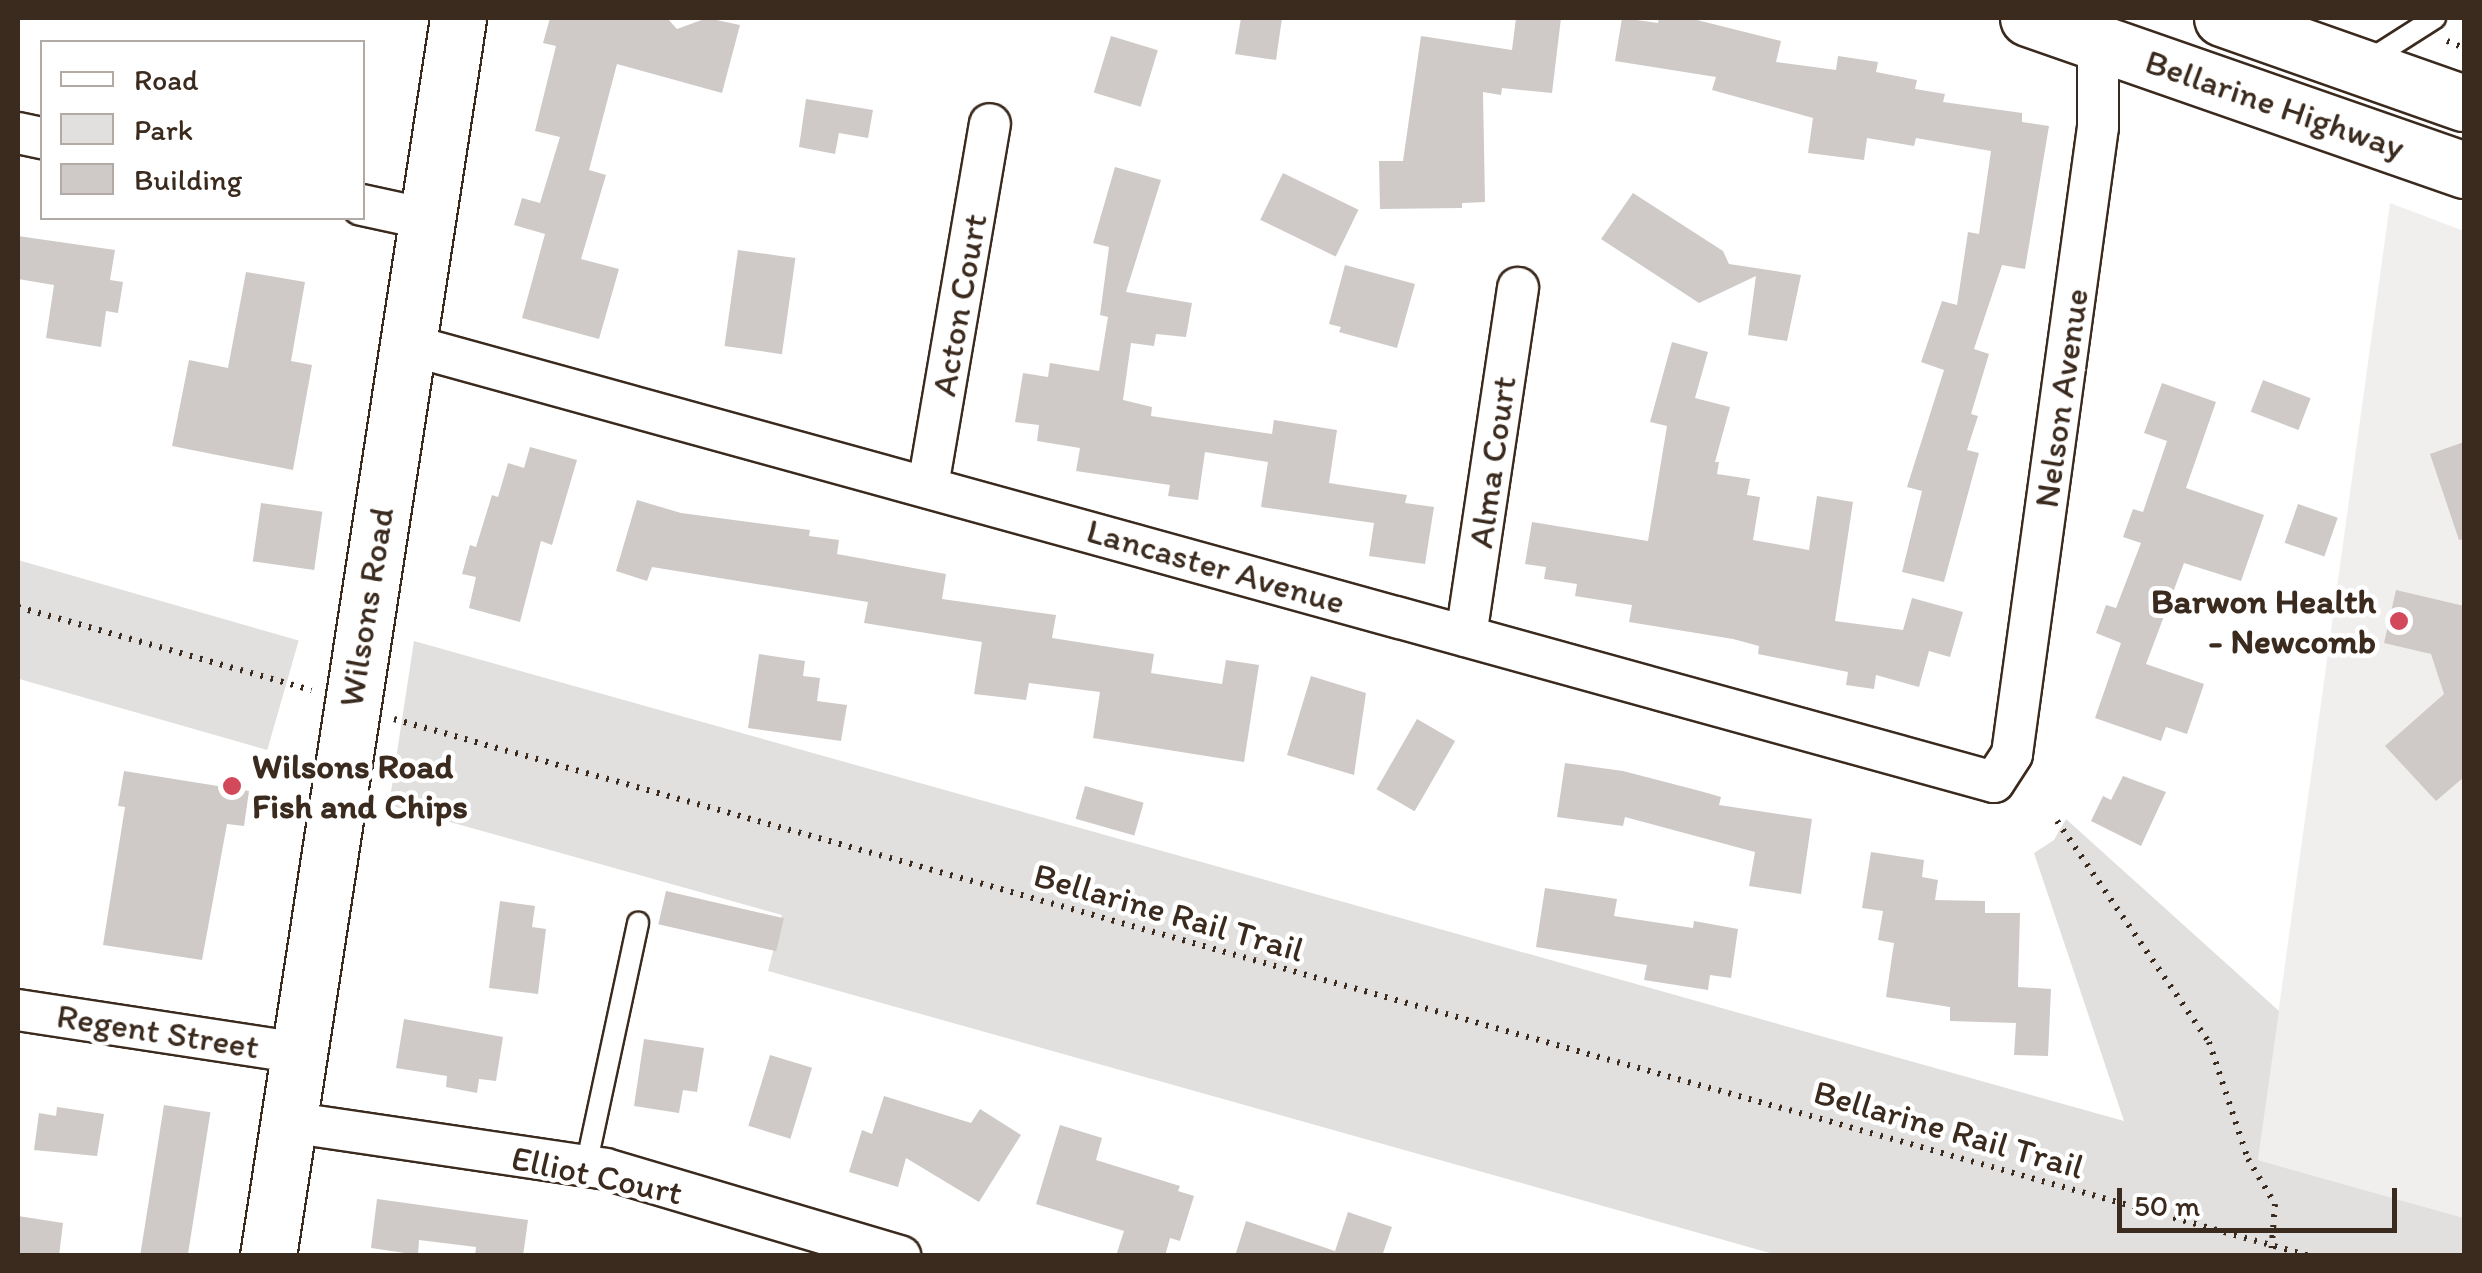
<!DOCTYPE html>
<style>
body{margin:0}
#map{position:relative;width:2482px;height:1273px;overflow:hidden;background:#fff;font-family:Itim,sans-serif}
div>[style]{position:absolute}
.built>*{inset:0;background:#f1efee}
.green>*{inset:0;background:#e2e0de;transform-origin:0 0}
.building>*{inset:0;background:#cfcac7;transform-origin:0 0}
.path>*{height:6px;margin-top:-3px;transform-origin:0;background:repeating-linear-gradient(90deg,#3b2a1e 0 2.5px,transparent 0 10.5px)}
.roads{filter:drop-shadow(2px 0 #3b2a1e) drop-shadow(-2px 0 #3b2a1e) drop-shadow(0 2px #3b2a1e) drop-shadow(0 -2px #3b2a1e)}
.lane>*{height:20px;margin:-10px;padding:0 10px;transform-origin:10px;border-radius:10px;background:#fff}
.street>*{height:40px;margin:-20px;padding:0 20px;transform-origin:20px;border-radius:20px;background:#fff}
.secondary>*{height:55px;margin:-27.5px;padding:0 27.5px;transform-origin:27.5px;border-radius:27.5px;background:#fff}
.highway>*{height:55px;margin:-27.5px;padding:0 27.5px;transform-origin:27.5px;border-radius:27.5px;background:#fff}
.dots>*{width:28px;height:28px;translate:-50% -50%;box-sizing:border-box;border:5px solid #fff;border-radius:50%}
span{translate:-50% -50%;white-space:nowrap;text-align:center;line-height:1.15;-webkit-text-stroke:9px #fff;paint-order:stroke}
.street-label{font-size:35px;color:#3b2a1e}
.poi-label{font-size:35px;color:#3b2a1e;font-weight:700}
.right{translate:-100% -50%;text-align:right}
.left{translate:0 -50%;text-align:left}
.frame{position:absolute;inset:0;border:20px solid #3b2a1e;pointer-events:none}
.legend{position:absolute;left:40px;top:40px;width:325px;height:180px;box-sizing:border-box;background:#fff;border:2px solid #b1aaa5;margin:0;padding:12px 18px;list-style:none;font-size:30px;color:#3b2a1e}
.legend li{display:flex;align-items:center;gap:20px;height:50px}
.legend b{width:50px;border:2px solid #b1aaa5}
.scale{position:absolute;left:2117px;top:1188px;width:280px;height:45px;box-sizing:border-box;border:5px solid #3b2a1e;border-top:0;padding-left:12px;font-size:30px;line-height:35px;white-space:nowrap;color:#3b2a1e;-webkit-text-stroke:8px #fff;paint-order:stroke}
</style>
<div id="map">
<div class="built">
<div style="clip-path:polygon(2390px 203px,2464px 231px,2464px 1218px,2258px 1160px)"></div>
</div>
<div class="green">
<div style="left:18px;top:560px;width:292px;height:114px;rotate:16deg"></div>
<div style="clip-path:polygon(414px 641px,2124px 1121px,2034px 853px,2054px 840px,2066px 819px,2279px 1011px,2258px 1160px,2464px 1218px,2464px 1255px,1777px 1255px,768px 971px,782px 915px,389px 805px)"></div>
</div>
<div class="building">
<div style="clip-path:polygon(550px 18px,667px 18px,677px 29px,707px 18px,740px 25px,722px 93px,617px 64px,589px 170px,606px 175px,581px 259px,619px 269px,599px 339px,522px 318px,545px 234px,514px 225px,522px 198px,540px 203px,560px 137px,535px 131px,556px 46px,543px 43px)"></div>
<div style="clip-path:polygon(1241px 18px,1282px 18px,1276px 60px,1235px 54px)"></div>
<div style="clip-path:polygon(1516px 18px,1561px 18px,1552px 93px,1502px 88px,1501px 95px,1483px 92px,1485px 202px,1462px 203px,1462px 208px,1380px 209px,1379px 161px,1403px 161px,1421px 36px,1512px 50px)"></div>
<div style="clip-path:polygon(1622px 18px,1658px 23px,1659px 18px,1689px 18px,1781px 41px,1776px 62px,1836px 70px,1838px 56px,1878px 62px,1876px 72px,1917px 80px,1915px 89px,1945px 94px,1943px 102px,2022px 113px,2022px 122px,2049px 126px,2025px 269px,2002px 265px,1974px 349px,1989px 354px,1971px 414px,1978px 416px,1967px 450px,1979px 453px,1944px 582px,1902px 572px,1922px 491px,1907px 487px,1944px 370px,1921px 362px,1942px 301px,1957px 305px,1968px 232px,1979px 234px,1991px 151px,1916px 138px,1914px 146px,1867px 138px,1864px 160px,1808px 153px,1813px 118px,1712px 90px,1716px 77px,1615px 61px)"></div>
<div style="left:1111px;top:36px;width:49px;height:59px;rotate:17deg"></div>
<div style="clip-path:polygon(806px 99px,873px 110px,868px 138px,839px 133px,835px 154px,799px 147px)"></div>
<div style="clip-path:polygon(1115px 167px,1161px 180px,1126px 292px,1192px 303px,1186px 337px,1156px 334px,1154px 346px,1131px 343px,1123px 400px,1152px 407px,1151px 416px,1272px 434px,1274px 420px,1337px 430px,1329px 483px,1407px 495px,1405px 503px,1434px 507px,1425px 564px,1369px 556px,1374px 523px,1261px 507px,1268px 462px,1205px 452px,1198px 500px,1168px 496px,1170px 485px,1076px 471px,1080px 448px,1037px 441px,1039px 425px,1015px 422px,1023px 373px,1048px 377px,1050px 363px,1099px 371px,1108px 317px,1100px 315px,1109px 247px,1093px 243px)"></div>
<div style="left:1283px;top:173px;width:84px;height:52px;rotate:26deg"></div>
<div style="clip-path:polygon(1633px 193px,1723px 251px,1729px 264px,1801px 275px,1787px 341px,1748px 335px,1756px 276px,1699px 303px,1601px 239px)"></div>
<div style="clip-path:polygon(18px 236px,115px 250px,110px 280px,123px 282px,118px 313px,106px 311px,101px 347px,46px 338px,54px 285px,18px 279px)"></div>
<div style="left:738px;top:250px;width:58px;height:97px;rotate:8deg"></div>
<div style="clip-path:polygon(1345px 265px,1415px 284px,1397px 348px,1339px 332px,1341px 327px,1329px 324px)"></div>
<div style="clip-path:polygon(246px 272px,305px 282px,291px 361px,312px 365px,293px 470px,172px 446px,189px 360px,228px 368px)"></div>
<div style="clip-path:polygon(1672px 342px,1708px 352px,1695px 398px,1730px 407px,1715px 462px,1719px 462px,1717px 474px,1750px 479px,1747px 495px,1760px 497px,1753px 540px,1809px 550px,1817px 496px,1853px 502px,1835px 621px,1903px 630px,1912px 598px,1963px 612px,1950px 657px,1929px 651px,1919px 687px,1876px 675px,1874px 689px,1846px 685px,1848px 672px,1758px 654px,1759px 646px,1733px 639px,1629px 622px,1632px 605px,1575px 596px,1577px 584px,1544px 579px,1546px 567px,1525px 564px,1532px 522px,1648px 541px,1667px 426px,1650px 422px)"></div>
<div style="left:2263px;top:380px;width:51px;height:34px;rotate:21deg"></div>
<div style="clip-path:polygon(2162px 383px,2216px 402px,2186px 488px,2264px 515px,2241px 581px,2184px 563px,2146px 664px,2204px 684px,2187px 734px,2166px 727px,2161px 741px,2095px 718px,2121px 643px,2096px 633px,2106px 605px,2116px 608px,2141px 543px,2123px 537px,2133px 509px,2143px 512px,2167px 441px,2144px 433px)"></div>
<div style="clip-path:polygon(2464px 442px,2464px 539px,2459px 540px,2430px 454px)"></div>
<div style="clip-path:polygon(530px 447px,577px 460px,552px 545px,541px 541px,520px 622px,469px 608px,476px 577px,462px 574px,470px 545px,476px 547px,492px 495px,498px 497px,508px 463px,524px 468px)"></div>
<div style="clip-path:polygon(637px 500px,681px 513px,810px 530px,809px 536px,839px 540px,837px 554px,946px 574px,942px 599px,1056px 615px,1052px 638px,1154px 654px,1151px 673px,1222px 684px,1226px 660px,1259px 665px,1244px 762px,1093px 738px,1100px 692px,1029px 683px,1026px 700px,974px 694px,982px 642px,864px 623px,868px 602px,652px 567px,647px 581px,616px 571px)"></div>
<div style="left:261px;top:503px;width:62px;height:59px;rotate:8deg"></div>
<div style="left:2298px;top:504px;width:42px;height:41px;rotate:19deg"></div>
<div style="clip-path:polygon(2396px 590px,2464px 606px,2464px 777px,2436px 801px,2385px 746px,2444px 694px,2431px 654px,2384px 643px)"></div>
<div style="clip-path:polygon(759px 654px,805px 661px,803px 676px,820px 678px,817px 701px,847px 705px,841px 741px,748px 728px)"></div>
<div style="clip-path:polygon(1311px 676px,1366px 693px,1354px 775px,1287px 755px)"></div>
<div style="left:1417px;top:719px;width:44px;height:81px;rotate:30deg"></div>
<div style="clip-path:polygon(1565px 763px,1623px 771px,1700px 791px,1721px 797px,1719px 805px,1812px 819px,1801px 894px,1749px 886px,1755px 852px,1625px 817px,1623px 826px,1557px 817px)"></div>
<div style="clip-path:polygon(124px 771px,249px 791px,244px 826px,227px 824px,202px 960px,103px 945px,125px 807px,118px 806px)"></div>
<div style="clip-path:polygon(2123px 776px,2166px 792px,2141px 846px,2091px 821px,2103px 796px,2111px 800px)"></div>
<div style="left:1085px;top:786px;width:61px;height:34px;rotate:16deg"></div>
<div style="clip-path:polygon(1871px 852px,1924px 860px,1922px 877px,1938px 880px,1935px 900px,1985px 901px,1985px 913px,2020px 913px,2018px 987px,2051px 989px,2048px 1056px,2014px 1055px,2016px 1023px,1950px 1021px,1950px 1007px,1886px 997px,1894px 943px,1878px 940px,1883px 911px,1862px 908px)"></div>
<div style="clip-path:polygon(1545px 888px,1617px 899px,1614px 916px,1693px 928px,1694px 921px,1738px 929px,1731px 978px,1710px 975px,1708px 990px,1644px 980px,1647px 965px,1536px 947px)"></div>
<div style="left:666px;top:891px;width:121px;height:34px;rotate:13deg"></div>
<div style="clip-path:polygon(500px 901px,535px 906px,532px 927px,546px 929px,538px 994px,489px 988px)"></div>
<div style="clip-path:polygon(404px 1019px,503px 1037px,496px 1081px,479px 1079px,477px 1093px,446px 1087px,447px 1076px,396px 1068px)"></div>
<div style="clip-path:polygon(644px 1039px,704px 1048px,697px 1092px,683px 1090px,679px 1113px,634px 1106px)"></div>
<div style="left:770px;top:1055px;width:44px;height:74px;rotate:17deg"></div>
<div style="clip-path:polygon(884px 1096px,971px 1123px,980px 1109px,1021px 1135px,979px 1202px,906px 1158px,898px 1187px,849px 1172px,862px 1130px,872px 1134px)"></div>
<div style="left:164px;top:1105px;width:47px;height:152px;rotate:9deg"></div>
<div style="clip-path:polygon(57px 1107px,104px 1114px,97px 1156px,34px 1150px,39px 1113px,56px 1116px)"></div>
<div style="clip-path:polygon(1060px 1125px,1102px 1138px,1096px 1160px,1180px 1186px,1178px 1191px,1194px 1196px,1180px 1241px,1170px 1238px,1165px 1256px,1116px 1256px,1124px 1231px,1036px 1204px)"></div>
<div style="clip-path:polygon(377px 1199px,528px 1220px,523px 1256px,475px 1256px,476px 1247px,419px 1240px,418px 1255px,371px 1248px)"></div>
<div style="clip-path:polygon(1348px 1212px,1392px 1227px,1382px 1256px,1235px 1256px,1246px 1221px,1335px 1251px)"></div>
<div style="clip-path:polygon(18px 1216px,63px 1223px,59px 1256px,18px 1256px)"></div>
</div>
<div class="path">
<div style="left:2447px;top:41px;width:18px;rotate:22deg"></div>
<div style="left:18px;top:607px;width:305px;rotate:15.8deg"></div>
<div style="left:394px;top:719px;width:1990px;rotate:15.66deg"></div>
<div style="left:2057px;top:821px;width:268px;rotate:55.5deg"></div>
<div style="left:2209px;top:1042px;width:123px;rotate:71.6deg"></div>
<div style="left:2248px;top:1159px;width:52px;rotate:59deg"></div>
<div style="left:2275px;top:1204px;width:52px;rotate:94.4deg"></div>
</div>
<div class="roads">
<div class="lane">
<div style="left:2366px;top:62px;width:82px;rotate:-32.5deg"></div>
<div style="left:586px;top:1166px;width:249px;rotate:-77.9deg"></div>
</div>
<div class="street">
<div style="left:18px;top:133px;width:25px;rotate:12deg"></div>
<div style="left:362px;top:205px;width:66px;rotate:12.3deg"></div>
<div style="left:406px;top:344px;width:1647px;rotate:15.42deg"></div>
<div style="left:1994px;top:782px;width:33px;rotate:-57deg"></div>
<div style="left:2012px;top:754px;width:633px;rotate:-82.19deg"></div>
<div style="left:2098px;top:127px;width:85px;rotate:-90deg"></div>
<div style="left:928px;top:486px;width:367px;rotate:-80.3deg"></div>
<div style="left:1466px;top:636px;width:352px;rotate:-81.5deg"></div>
<div style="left:18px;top:1010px;width:283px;rotate:8.7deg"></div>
<div style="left:288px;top:1122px;width:321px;rotate:8.4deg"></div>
<div style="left:606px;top:1169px;width:307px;rotate:16.5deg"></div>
</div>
<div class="secondary">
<div style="left:268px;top:1256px;width:1252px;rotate:-81.27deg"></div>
</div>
<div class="highway">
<div style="left:2028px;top:18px;width:462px;rotate:19.2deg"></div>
<div style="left:2222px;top:18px;width:256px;rotate:19.4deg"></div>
</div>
</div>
<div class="dots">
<div style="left:2399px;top:621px;background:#d1495b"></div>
<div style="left:232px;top:786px;background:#d1495b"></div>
</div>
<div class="street-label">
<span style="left:2275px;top:104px;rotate:19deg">Bellarine Highway</span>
<span style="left:959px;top:305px;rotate:-80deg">Acton Court</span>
<span style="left:2061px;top:398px;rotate:-82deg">Nelson Avenue</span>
<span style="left:1492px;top:462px;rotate:-82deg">Alma Court</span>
<span style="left:1216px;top:566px;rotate:16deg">Lancaster Avenue</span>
<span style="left:366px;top:607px;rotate:-81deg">Wilsons Road</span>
<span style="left:1169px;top:912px;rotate:16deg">Bellarine Rail Trail</span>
<span style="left:158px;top:1031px;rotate:9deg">Regent Street</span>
<span style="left:1949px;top:1129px;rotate:16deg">Bellarine Rail Trail</span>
<span style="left:597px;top:1175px;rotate:12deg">Elliot Court</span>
</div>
<div class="poi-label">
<span class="right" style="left:2376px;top:621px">Barwon Health<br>- Newcomb</span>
<span class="left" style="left:252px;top:786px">Wilsons Road<br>Fish and Chips</span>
</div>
<div class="frame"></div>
<ul class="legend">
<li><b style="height:12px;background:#fff"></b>Road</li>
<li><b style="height:28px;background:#e2e0de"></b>Park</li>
<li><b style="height:28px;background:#cfcac7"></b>Building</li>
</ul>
<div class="scale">50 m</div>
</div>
